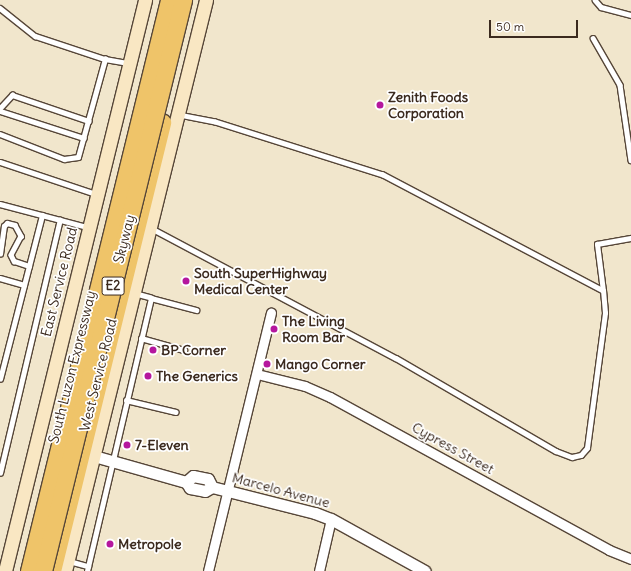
<!DOCTYPE html>
<style>
body{margin:0}
#map{position:relative;width:631px;height:571px;overflow:hidden;background:#f1e6cc;font-family:Delius,sans-serif}
div>[style]{position:absolute}
.roads{filter:drop-shadow(1px 0 #564638) drop-shadow(-1px 0 #564638) drop-shadow(0 1px #564638) drop-shadow(0 -1px #564638)}
.service>*{height:4.5px;margin:-2.25px;padding:0 2.25px;transform-origin:2.25px;border-radius:2.25px;background:#fff}
.minor>*{height:9px;margin:-4.5px;padding:0 4.5px;transform-origin:4.5px;border-radius:4.5px;background:#fff}
.tertiary>*{height:11px;margin:-5.5px;padding:0 5.5px;transform-origin:5.5px;border-radius:5.5px;background:#fff}
.secondary>*{height:13px;margin:-6.5px;padding:0 6.5px;transform-origin:6.5px;border-radius:6.5px;background:#f9e7c3}
.motorway>*{height:17px;margin:-8.5px;padding:0 8.5px;transform-origin:8.5px;border-radius:8.5px;background:#efc469}
.bridges{filter:drop-shadow(1px 0 #564638) drop-shadow(-1px 0 #564638) drop-shadow(0 1px #564638) drop-shadow(0 -1px #564638)}
.motorway-bridge>*{height:17px;margin:-8.5px;padding:0 8.5px;transform-origin:8.5px;border-radius:8.5px;background:#efc469}
.dots>*{width:11px;height:11px;translate:-50% -50%;box-sizing:border-box;border:2px solid #fff;border-radius:50%}
span{translate:-50% -50%;white-space:nowrap;text-align:center;line-height:1.15;-webkit-text-stroke:3.5px #fff;paint-order:stroke}
.shield-label span{padding:1px 3px;background:#fff;border:1px solid;border-radius:3px;-webkit-text-stroke-width:0}
.shield-label{font-size:13px;color:#3b2a1e;font-weight:700}
.poi-label{font-size:14px;color:#3b2a1e;font-weight:700}
.left{translate:0 -50%;text-align:left}
.street-label{font-size:14px;color:#3b2a1e}
.scale{position:absolute;left:489px;top:20px;width:89px;height:18px;box-sizing:border-box;border:2px solid #3b2a1e;border-top:0;padding-left:5px;font-size:12px;line-height:14px;white-space:nowrap;color:#3b2a1e;-webkit-text-stroke:3px #fff;paint-order:stroke}
</style>
<div id="map">
<div class="roads">
<div class="service">
<div style="left:595px;top:0;width:9px;rotate:49deg"></div>
<div style="left:601px;top:7px;width:31px;rotate:15deg"></div>
<div style="left:0;top:8px;width:45px;rotate:38.7deg"></div>
<div style="left:35px;top:36px;width:74px;rotate:18.2deg"></div>
<div style="left:105px;top:59px;width:22px;rotate:10deg"></div>
<div style="left:593px;top:38px;width:54px;rotate:60.1deg"></div>
<div style="left:620px;top:85px;width:76px;rotate:81.7deg"></div>
<div style="left:0;top:108px;width:18px;rotate:-47deg"></div>
<div style="left:12px;top:95px;width:81px;rotate:18.7deg"></div>
<div style="left:0;top:111px;width:88px;rotate:17.8deg"></div>
<div style="left:0;top:134px;width:69px;rotate:21.3deg"></div>
<div style="left:64px;top:159px;width:14px;rotate:-8deg"></div>
<div style="left:78px;top:157px;width:102px;rotate:-74.6deg"></div>
<div style="left:0;top:162px;width:101px;rotate:18.4deg"></div>
<div style="left:0;top:204px;width:90px;rotate:14.8deg"></div>
<div style="left:151px;top:228px;width:277px;rotate:28deg"></div>
<div style="left:396px;top:358px;width:185px;rotate:30.2deg"></div>
<div style="left:556px;top:451px;width:17px;rotate:21deg"></div>
<div style="left:572px;top:457px;width:9px;rotate:-13deg"></div>
<div style="left:581px;top:455px;width:9px;rotate:-49deg"></div>
<div style="left:587px;top:448px;width:136px;rotate:-82.4deg"></div>
<div style="left:605px;top:313px;width:22px;rotate:-95deg"></div>
<div style="left:603px;top:291px;width:249px;rotate:-152.2deg"></div>
<div style="left:383px;top:175px;width:176px;rotate:-162.5deg"></div>
<div style="left:215px;top:122px;width:37px;rotate:-169deg"></div>
<div style="left:0;top:254px;width:28px;rotate:-82deg"></div>
<div style="left:4px;top:226px;width:4px;rotate:-45deg"></div>
<div style="left:7px;top:223px;width:8px;rotate:14deg"></div>
<div style="left:15px;top:225px;width:13px;rotate:61deg"></div>
<div style="left:21px;top:236px;width:21px;rotate:118deg"></div>
<div style="left:11px;top:255px;width:7px;rotate:63deg"></div>
<div style="left:14px;top:261px;width:16px;rotate:18deg"></div>
<div style="left:0;top:278px;width:25px;rotate:16deg"></div>
<div style="left:603px;top:291px;width:47px;rotate:-97.3deg"></div>
<div style="left:597px;top:244px;width:35px;rotate:-10deg"></div>
<div style="left:151px;top:298px;width:47px;rotate:14.9deg"></div>
<div style="left:141px;top:338px;width:45px;rotate:15.6deg"></div>
<div style="left:0;top:379px;width:169px;rotate:-75.6deg"></div>
<div style="left:126px;top:400px;width:51px;rotate:13.5deg"></div>
<div style="left:0;top:473px;width:260px;rotate:-76.7deg"></div>
<div style="left:69px;top:561px;width:20px;rotate:15deg"></div>
<div style="left:87px;top:571px;width:280px;rotate:-76.8deg"></div>
<div style="left:151px;top:298px;width:16px;rotate:-165deg"></div>
</div>
<div class="minor">
<div style="left:257px;top:374px;width:49px;rotate:14deg"></div>
<div style="left:305px;top:386px;width:27px;rotate:24deg"></div>
<div style="left:330px;top:397px;width:318px;rotate:28.7deg"></div>
<div style="left:609px;top:550px;width:24px;rotate:22deg"></div>
<div style="left:208px;top:571px;width:266px;rotate:-76.3deg"></div>
<div style="left:319px;top:571px;width:53px;rotate:-77deg"></div>
</div>
<div class="tertiary">
<div style="left:94px;top:456px;width:96px;rotate:15.8deg"></div>
<div style="left:186px;top:482px;width:7px;rotate:56deg"></div>
<div style="left:190px;top:488px;width:15px;rotate:11deg"></div>
<div style="left:205px;top:491px;width:8px;rotate:-30deg"></div>
<div style="left:212px;top:487px;width:106px;rotate:14.2deg"></div>
<div style="left:315px;top:513px;width:17px;rotate:21deg"></div>
<div style="left:331px;top:519px;width:107px;rotate:29deg"></div>
<div style="left:186px;top:482px;width:9px;rotate:-41deg"></div>
<div style="left:193px;top:476px;width:15px;rotate:11deg"></div>
<div style="left:208px;top:479px;width:9px;rotate:63deg"></div>
</div>
<div class="secondary">
<div style="left:5px;top:571px;width:588px;rotate:-76.22deg"></div>
<div style="left:65px;top:571px;width:588px;rotate:-76.13deg"></div>
</div>
<div class="motorway">
<div style="left:52px;top:571px;width:462px;rotate:-76.2deg"></div>
</div>
</div>
<div class="bridges">
<div class="motorway-bridge">
<div style="left:29px;top:571px;width:588px;rotate:-76.22deg"></div>
<div style="left:43px;top:571px;width:588px;rotate:-76.22deg"></div>
</div>
</div>
<div class="dots">
<div style="left:380px;top:105px;background:#b5179e"></div>
<div style="left:186px;top:281px;background:#b5179e"></div>
<div style="left:274px;top:329px;background:#b5179e"></div>
<div style="left:153px;top:350px;background:#b5179e"></div>
<div style="left:267px;top:364px;background:#b5179e"></div>
<div style="left:148px;top:376px;background:#b5179e"></div>
<div style="left:127px;top:445px;background:#b5179e"></div>
<div style="left:110px;top:544px;background:#b5179e"></div>
</div>
<div class="shield-label">
<span style="left:113px;top:286px">E2</span>
</div>
<div class="poi-label">
<span class="left" style="left:388px;top:105px">Zenith Foods<br>Corporation</span>
<span class="left" style="left:194px;top:281px">South SuperHighway<br>Medical Center</span>
<span class="left" style="left:282px;top:329px">The Living<br>Room Bar</span>
<span class="left" style="left:161px;top:350px">BP Corner</span>
<span class="left" style="left:275px;top:364px">Mango Corner</span>
<span class="left" style="left:156px;top:376px">The Generics</span>
<span class="left" style="left:135px;top:445px">7-Eleven</span>
<span class="left" style="left:118px;top:544px">Metropole</span>
</div>
<div class="street-label">
<span style="left:124px;top:239px;rotate:-76deg">Skyway</span>
<span style="left:59px;top:282px;rotate:-76deg">East Service Road</span>
<span style="left:72px;top:367px;rotate:-76deg">South Luzon Expressway</span>
<span style="left:98px;top:375px;rotate:-76deg">West Service Road</span>
<span style="left:453px;top:448px;rotate:29deg">Cypress Street</span>
<span style="left:281px;top:490px;rotate:15deg">Marcelo Avenue</span>
</div>
<div class="scale">50 m</div>
</div>
